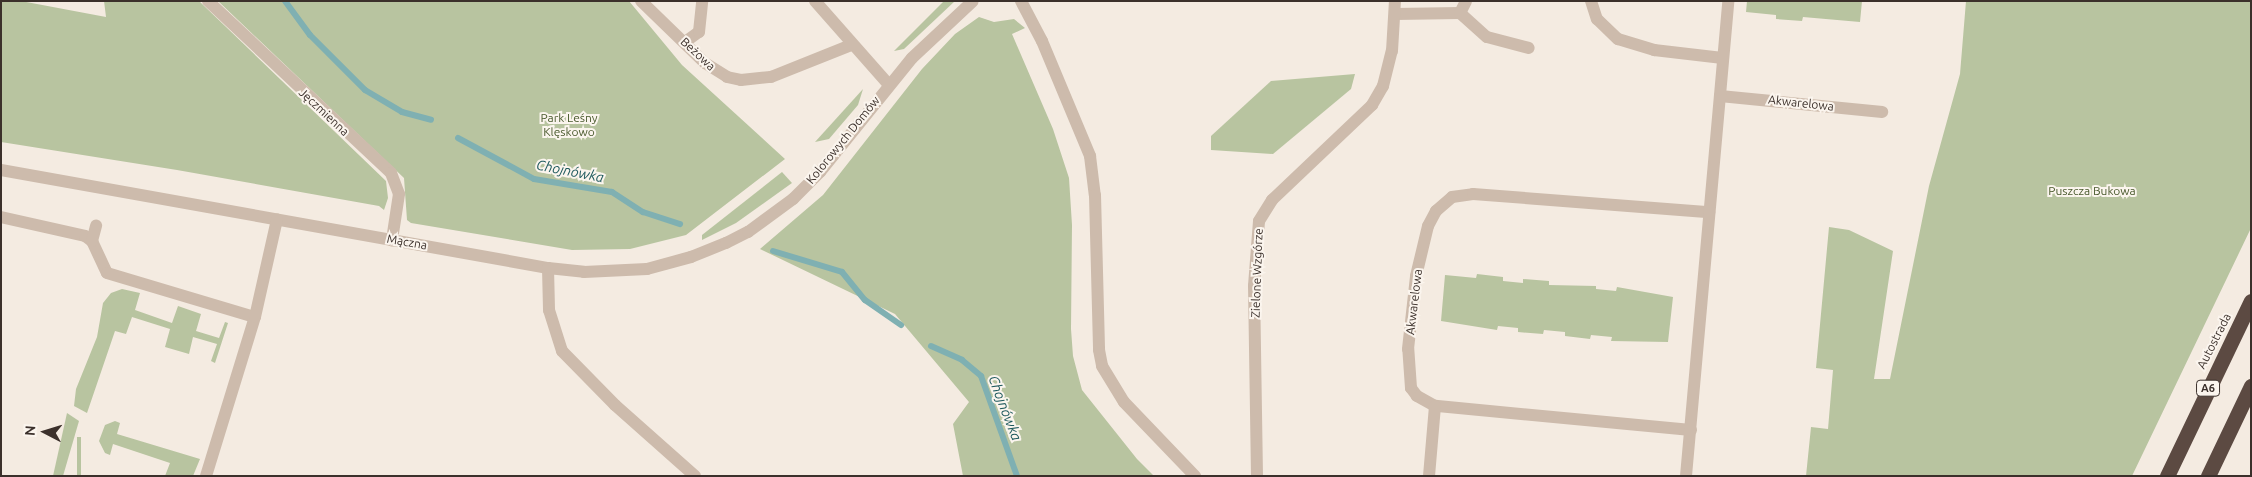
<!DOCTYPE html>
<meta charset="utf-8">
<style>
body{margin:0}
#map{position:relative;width:2252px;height:477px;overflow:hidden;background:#f4ebe1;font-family:Ubuntu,sans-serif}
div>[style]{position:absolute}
.green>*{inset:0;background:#b8c4a0;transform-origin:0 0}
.stream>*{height:6px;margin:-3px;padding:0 3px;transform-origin:3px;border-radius:3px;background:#7fb0b2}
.minor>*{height:12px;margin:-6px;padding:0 6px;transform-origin:6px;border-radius:6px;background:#cdbbac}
.highway>*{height:15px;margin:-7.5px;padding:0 7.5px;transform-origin:7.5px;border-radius:7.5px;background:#5c4a42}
span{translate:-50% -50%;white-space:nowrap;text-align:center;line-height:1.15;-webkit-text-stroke:4px #fbf5ee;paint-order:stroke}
.shield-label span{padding:1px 4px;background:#fbf5ee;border:1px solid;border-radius:4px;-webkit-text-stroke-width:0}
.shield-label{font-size:11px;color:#3b302b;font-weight:700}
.street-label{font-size:12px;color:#3b302b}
.park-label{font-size:12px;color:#4a5a2e}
.water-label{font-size:14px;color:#1f5a5e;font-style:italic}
.frame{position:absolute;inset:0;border:2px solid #3b302b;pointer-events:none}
.north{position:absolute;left:20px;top:407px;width:50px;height:50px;-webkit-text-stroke:4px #fbf5ee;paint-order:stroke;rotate:275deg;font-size:14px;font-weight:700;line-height:20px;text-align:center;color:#3b302b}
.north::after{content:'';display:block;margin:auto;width:18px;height:22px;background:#3b302b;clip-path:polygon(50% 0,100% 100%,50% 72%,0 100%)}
</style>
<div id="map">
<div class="green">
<div style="clip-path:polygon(1px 1px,21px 1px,106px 17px,104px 1px,199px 1px,386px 181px,388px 198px,384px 210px,379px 206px,177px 170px,1px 142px)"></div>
<div style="clip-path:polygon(218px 1px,629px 1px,682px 65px,785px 159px,686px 235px,630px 249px,572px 250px,411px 223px,407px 220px,404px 178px)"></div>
<div style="clip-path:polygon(944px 1px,955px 1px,904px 49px,894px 51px)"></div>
<div style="clip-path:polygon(1747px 1px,1862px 1px,1860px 22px,1803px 17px,1802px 21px,1776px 19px,1776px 15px,1746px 12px)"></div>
<div style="clip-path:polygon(1966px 1px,2251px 1px,2251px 228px,2132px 476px,1806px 476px,1811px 427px,1828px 429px,1833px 370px,1816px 368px,1829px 227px,1849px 230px,1893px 251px,1874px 379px,1890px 379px,1929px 186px,1960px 74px)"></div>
<div style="clip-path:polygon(979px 17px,994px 22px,1014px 19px,1025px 28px,1012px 34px,1053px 129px,1069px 178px,1072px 225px,1071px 329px,1073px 356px,1082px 390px,1137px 459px,1154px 476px,963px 476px,953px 424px,969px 402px,895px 314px,760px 249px,823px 195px,922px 69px,955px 34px)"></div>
<div style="clip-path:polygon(1355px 74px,1351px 89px,1273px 154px,1211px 150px,1211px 136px,1271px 81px)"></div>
<div style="clip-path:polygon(863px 89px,858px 105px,829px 139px,815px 142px)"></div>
<div style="clip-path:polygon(782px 172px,792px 183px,736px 223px,702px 240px,702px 235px)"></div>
<div style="clip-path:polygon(1477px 274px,1503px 277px,1503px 281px,1523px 283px,1523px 279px,1549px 281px,1549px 285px,1596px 286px,1596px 289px,1616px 291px,1617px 287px,1673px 297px,1668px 342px,1611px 341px,1612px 337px,1591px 335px,1590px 339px,1565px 336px,1565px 332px,1544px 330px,1543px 334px,1518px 332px,1518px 328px,1498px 326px,1497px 330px,1441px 321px,1445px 275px,1476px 278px)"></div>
<div style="clip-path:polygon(122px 289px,140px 293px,135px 310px,172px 323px,178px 306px,201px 314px,196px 331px,219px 338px,225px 322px,228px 323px,215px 363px,211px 361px,217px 344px,193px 337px,189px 354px,165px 347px,170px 329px,132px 317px,126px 334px,115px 331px,87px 413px,74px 406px,76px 389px,97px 337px,103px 303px,111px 293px)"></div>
<div style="clip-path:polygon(67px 413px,79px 421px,63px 476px,53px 476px)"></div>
<div style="clip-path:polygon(115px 421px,120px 423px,117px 434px,200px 459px,193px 476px,165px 476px,170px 463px,113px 444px,110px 455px,105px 453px,99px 441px,105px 425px)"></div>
<div style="left:77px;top:437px;width:4px;height:41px"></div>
</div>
<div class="stream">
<div style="left:285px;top:1px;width:42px;rotate:53.7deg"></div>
<div style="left:310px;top:35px;width:78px;rotate:45deg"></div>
<div style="left:365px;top:90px;width:43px;rotate:30.7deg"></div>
<div style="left:402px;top:112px;width:30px;rotate:15deg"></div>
<div style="left:458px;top:138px;width:86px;rotate:28.3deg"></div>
<div style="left:534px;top:179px;width:79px;rotate:9.5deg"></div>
<div style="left:612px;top:192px;width:37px;rotate:33deg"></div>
<div style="left:643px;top:212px;width:39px;rotate:18deg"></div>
<div style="left:773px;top:251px;width:72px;rotate:16.9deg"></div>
<div style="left:842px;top:272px;width:36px;rotate:51deg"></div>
<div style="left:865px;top:300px;width:44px;rotate:34.8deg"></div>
<div style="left:931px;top:346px;width:34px;rotate:24deg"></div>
<div style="left:962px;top:360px;width:25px;rotate:40deg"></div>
<div style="left:981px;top:376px;width:106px;rotate:70.2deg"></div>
</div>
<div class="minor">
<div style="left:208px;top:1px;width:251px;rotate:43.2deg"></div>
<div style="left:391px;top:173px;width:22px;rotate:69deg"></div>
<div style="left:399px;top:194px;width:47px;rotate:98.7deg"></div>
<div style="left:641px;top:1px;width:89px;rotate:44.1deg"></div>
<div style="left:705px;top:63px;width:26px;rotate:32deg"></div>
<div style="left:727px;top:77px;width:14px;rotate:12deg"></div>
<div style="left:741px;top:80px;width:30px;rotate:-6deg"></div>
<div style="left:771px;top:77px;width:86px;rotate:-21.8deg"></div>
<div style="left:815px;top:1px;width:112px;rotate:48.6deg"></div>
<div style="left:1021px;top:1px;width:45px;rotate:62.3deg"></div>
<div style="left:1042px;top:41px;width:125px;rotate:67.3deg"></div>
<div style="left:1090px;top:156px;width:39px;rotate:83deg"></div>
<div style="left:1095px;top:195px;width:155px;rotate:88.5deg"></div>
<div style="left:1099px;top:350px;width:16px;rotate:79deg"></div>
<div style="left:1102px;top:366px;width:42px;rotate:58.6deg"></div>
<div style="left:1124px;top:402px;width:103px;rotate:46.2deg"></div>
<div style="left:1591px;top:1px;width:19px;rotate:72deg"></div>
<div style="left:1597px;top:19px;width:29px;rotate:44deg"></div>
<div style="left:1618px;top:39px;width:38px;rotate:17deg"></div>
<div style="left:1654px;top:50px;width:69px;rotate:6.6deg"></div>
<div style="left:1460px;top:13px;width:13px;rotate:-63deg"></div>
<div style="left:1395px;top:14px;width:65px;rotate:-0.9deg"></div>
<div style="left:1460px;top:13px;width:36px;rotate:42deg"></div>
<div style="left:1487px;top:37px;width:43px;rotate:14.7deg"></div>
<div style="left:685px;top:42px;width:17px;rotate:-36deg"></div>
<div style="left:699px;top:32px;width:31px;rotate:-84deg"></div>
<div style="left:1720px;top:96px;width:163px;rotate:5.6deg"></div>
<div style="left:1px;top:170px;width:556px;rotate:10.16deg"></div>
<div style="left:548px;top:268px;width:36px;rotate:6deg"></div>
<div style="left:584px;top:272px;width:63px;rotate:-2.7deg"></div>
<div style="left:647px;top:269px;width:46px;rotate:-15.3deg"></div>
<div style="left:691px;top:257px;width:38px;rotate:-22deg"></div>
<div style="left:726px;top:243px;width:25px;rotate:-27deg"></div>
<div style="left:748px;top:232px;width:56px;rotate:-36.3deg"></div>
<div style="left:793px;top:199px;width:38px;rotate:-45deg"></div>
<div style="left:820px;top:172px;width:146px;rotate:-51.1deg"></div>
<div style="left:912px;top:58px;width:83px;rotate:-43.1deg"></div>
<div style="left:1px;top:217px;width:86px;rotate:12.7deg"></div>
<div style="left:85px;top:236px;width:9px;rotate:36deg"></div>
<div style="left:92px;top:241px;width:35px;rotate:65deg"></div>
<div style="left:107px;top:273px;width:154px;rotate:16.6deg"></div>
<div style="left:92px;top:241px;width:16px;rotate:-75deg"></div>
<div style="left:548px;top:268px;width:42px;rotate:88.6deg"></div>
<div style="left:549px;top:310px;width:43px;rotate:72.4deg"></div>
<div style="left:562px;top:351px;width:76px;rotate:45.5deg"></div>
<div style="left:615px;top:405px;width:107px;rotate:41.6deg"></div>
<div style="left:1691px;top:430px;width:257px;rotate:-174.6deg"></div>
<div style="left:1435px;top:406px;width:21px;rotate:-151deg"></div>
<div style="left:1417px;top:396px;width:10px;rotate:-127deg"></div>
<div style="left:1411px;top:388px;width:39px;rotate:-94deg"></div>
<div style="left:1408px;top:349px;width:73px;rotate:-83.7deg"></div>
<div style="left:1416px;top:276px;width:51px;rotate:-76.5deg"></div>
<div style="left:1428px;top:226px;width:17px;rotate:-62deg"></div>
<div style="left:1436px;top:211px;width:21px;rotate:-41deg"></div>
<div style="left:1452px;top:197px;width:21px;rotate:-8deg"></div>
<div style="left:1473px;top:194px;width:237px;rotate:4.4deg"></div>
<div style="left:206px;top:476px;width:166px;rotate:-72.9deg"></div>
<div style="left:255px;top:317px;width:100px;rotate:-77.3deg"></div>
<div style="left:1257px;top:476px;width:190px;rotate:-90.9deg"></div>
<div style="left:1254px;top:286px;width:65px;rotate:-85.6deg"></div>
<div style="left:1259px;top:221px;width:25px;rotate:-58deg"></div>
<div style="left:1272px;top:200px;width:138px;rotate:-43.5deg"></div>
<div style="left:1372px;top:105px;width:22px;rotate:-60deg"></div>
<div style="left:1383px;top:86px;width:36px;rotate:-76deg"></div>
<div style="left:1392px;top:51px;width:50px;rotate:-86.6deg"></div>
<div style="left:1429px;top:476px;width:70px;rotate:-85.1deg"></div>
<div style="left:1686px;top:476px;width:477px;rotate:-84.9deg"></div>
</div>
<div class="highway">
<div style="left:2167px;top:476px;width:194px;rotate:-64.4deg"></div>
<div style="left:2208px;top:476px;width:100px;rotate:-64.5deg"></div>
</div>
<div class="shield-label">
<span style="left:2208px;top:388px">A6</span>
</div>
<div class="street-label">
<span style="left:698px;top:54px;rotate:43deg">Beżowa</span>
<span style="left:1801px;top:103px;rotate:6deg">Akwarelowa</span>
<span style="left:324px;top:112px;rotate:43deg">Jęczmienna</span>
<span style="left:843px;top:140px;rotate:-51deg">Kolorowych Domów</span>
<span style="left:407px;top:242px;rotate:10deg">Mączna</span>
<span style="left:1257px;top:273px;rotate:-88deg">Zielone Wzgórze</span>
<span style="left:1414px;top:302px;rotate:-83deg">Akwarelowa</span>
<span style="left:2214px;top:341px;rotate:-63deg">Autostrada</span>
</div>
<div class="park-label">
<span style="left:569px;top:125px">Park Leśny<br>Klęskowo</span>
<span style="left:2092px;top:191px">Puszcza Bukowa</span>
</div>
<div class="water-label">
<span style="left:570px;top:171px;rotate:11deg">Chojnówka</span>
<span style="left:1005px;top:408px;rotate:69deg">Chojnówka</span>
</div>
<div class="frame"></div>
<div class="north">N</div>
</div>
